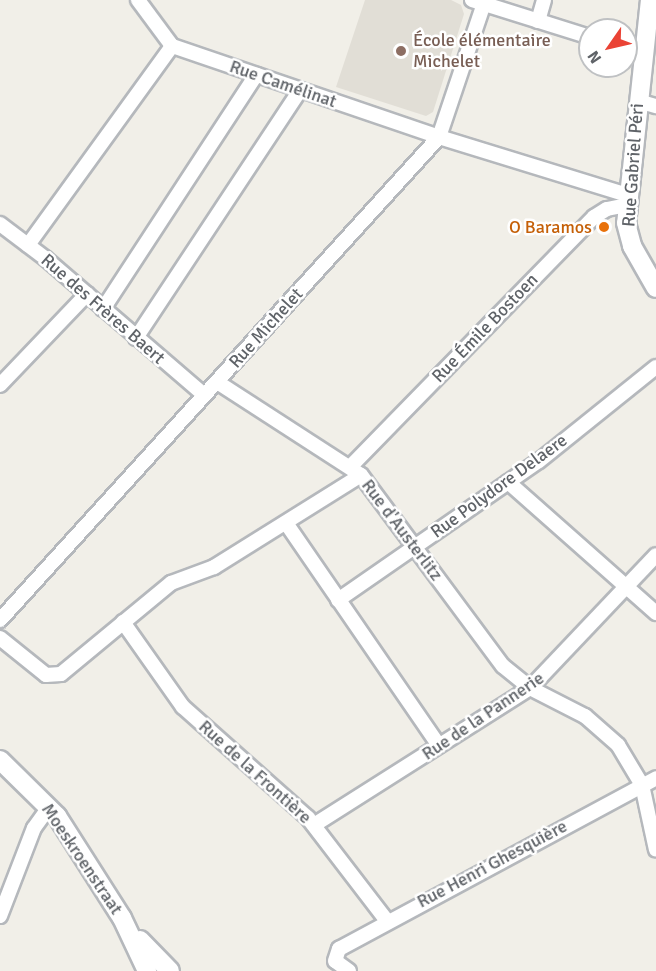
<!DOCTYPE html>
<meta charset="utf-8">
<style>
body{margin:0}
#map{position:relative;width:656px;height:971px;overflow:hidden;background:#f1efe8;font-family:Signika,sans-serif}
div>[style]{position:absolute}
.education>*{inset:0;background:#e1ded6}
.roads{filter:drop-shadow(2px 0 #b5b8bc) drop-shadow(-2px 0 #b5b8bc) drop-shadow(0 2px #b5b8bc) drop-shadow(0 -2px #b5b8bc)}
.street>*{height:14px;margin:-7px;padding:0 7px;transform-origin:7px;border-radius:7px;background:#fff}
.secondary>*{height:18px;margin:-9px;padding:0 9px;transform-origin:9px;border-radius:9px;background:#fff}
.dots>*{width:16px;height:16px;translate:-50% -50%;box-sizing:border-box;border:3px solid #fff;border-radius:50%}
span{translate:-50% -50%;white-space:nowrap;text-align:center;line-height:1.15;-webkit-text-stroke:5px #fff;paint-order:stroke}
.education-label{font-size:18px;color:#785e54}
.left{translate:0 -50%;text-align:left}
.street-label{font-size:18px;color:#5f6368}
.food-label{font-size:18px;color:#c56008}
.right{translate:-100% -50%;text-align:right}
.north{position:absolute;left:578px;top:18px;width:60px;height:60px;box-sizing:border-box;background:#fff;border:2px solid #bfc1c3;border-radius:50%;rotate:236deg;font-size:16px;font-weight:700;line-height:24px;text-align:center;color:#5f6368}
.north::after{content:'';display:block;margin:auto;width:21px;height:27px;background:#ea4335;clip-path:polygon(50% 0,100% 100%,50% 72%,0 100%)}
</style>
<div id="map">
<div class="education">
<div style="clip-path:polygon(365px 0,451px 0,461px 5px,464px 14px,433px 112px,426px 116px,336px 87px)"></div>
</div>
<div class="roads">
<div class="street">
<div style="left:138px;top:0;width:57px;rotate:53.5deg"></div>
<div style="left:472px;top:0;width:124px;rotate:17.4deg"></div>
<div style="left:538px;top:21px;width:22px;rotate:-74deg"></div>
<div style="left:172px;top:46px;width:282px;rotate:18.8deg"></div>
<div style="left:439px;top:137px;width:198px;rotate:17.1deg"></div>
<div style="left:626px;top:48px;width:16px;rotate:14deg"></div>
<div style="left:638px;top:101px;width:19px;rotate:16deg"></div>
<div style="left:0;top:224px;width:56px;rotate:37.1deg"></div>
<div style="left:45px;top:258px;width:210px;rotate:40.7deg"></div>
<div style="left:28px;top:245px;width:246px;rotate:-54.1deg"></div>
<div style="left:103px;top:309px;width:280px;rotate:-56.8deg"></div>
<div style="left:136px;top:338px;width:297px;rotate:-56.5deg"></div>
<div style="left:217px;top:382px;width:171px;rotate:32.9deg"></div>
<div style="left:361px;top:475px;width:238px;rotate:53.4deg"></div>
<div style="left:503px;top:666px;width:35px;rotate:39deg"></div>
<div style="left:530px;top:688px;width:62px;rotate:27deg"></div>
<div style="left:585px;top:716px;width:44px;rotate:41.3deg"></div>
<div style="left:618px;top:745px;width:47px;rotate:59deg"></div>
<div style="left:642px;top:785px;width:66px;rotate:77.8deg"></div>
<div style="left:0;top:385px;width:126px;rotate:-46.3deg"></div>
<div style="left:351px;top:466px;width:348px;rotate:-45.7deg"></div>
<div style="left:594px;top:217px;width:15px;rotate:-32deg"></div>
<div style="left:607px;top:209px;width:21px;rotate:-11deg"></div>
<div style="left:508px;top:482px;width:198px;rotate:41.5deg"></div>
<div style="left:286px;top:523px;width:270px;rotate:55.5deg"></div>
<div style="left:338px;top:600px;width:244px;rotate:-34.7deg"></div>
<div style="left:539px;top:461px;width:150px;rotate:-38.8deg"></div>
<div style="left:0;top:620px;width:653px;rotate:-47.73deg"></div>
<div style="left:439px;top:137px;width:138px;rotate:-71.4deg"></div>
<div style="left:123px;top:622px;width:104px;rotate:54.8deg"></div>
<div style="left:183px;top:707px;width:167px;rotate:41.6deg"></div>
<div style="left:308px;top:818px;width:130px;rotate:52.5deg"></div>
<div style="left:0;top:638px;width:59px;rotate:38.8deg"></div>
<div style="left:46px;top:675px;width:15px;rotate:-4deg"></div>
<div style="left:61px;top:674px;width:143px;rotate:-39.6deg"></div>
<div style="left:171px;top:583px;width:46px;rotate:-20.4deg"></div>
<div style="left:214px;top:567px;width:173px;rotate:-32deg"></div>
<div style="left:314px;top:825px;width:256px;rotate:-32.4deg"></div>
<div style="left:530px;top:688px;width:183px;rotate:-46.5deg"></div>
<div style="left:0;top:916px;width:94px;rotate:-68.9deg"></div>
<div style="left:34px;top:828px;width:26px;rotate:-54deg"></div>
<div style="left:349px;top:971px;width:17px;rotate:-144deg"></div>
<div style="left:335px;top:961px;width:13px;rotate:-72deg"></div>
<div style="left:339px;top:949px;width:360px;rotate:-28.3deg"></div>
</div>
<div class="secondary">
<div style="left:650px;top:0;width:224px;rotate:96.1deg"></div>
<div style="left:626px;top:223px;width:24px;rotate:75deg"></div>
<div style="left:632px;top:246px;width:48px;rotate:60.3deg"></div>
<div style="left:0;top:760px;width:80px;rotate:44.5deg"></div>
<div style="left:57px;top:816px;width:121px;rotate:57.5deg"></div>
<div style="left:122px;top:918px;width:59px;rotate:64.7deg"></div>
<div style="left:140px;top:940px;width:43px;rotate:45.9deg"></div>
</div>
</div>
<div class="dots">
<div style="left:401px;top:51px;background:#8d6e63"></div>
<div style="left:604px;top:227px;background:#e8710a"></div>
</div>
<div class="education-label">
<span class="left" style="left:413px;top:51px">École élémentaire<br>Michelet</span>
</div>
<div class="street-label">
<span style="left:283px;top:84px;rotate:19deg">Rue Camélinat</span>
<span style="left:633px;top:165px;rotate:-86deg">Rue Gabriel Péri</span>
<span style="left:103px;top:309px;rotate:41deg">Rue des Frères Baert</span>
<span style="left:266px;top:328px;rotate:-48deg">Rue Michelet</span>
<span style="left:485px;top:328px;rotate:-46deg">Rue Émile Bostoen</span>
<span style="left:499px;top:486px;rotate:-36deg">Rue Polydore Delaere</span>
<span style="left:402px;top:530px;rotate:53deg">Rue d'Austerlitz</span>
<span style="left:483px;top:716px;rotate:-34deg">Rue de la Pannerie</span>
<span style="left:255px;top:772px;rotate:42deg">Rue de la Frontière</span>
<span style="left:82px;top:859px;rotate:56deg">Moeskroenstraat</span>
<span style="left:492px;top:864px;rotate:-28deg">Rue Henri Ghesquière</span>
</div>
<div class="food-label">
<span class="right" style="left:592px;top:227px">O Baramos</span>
</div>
<div class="north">N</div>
</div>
